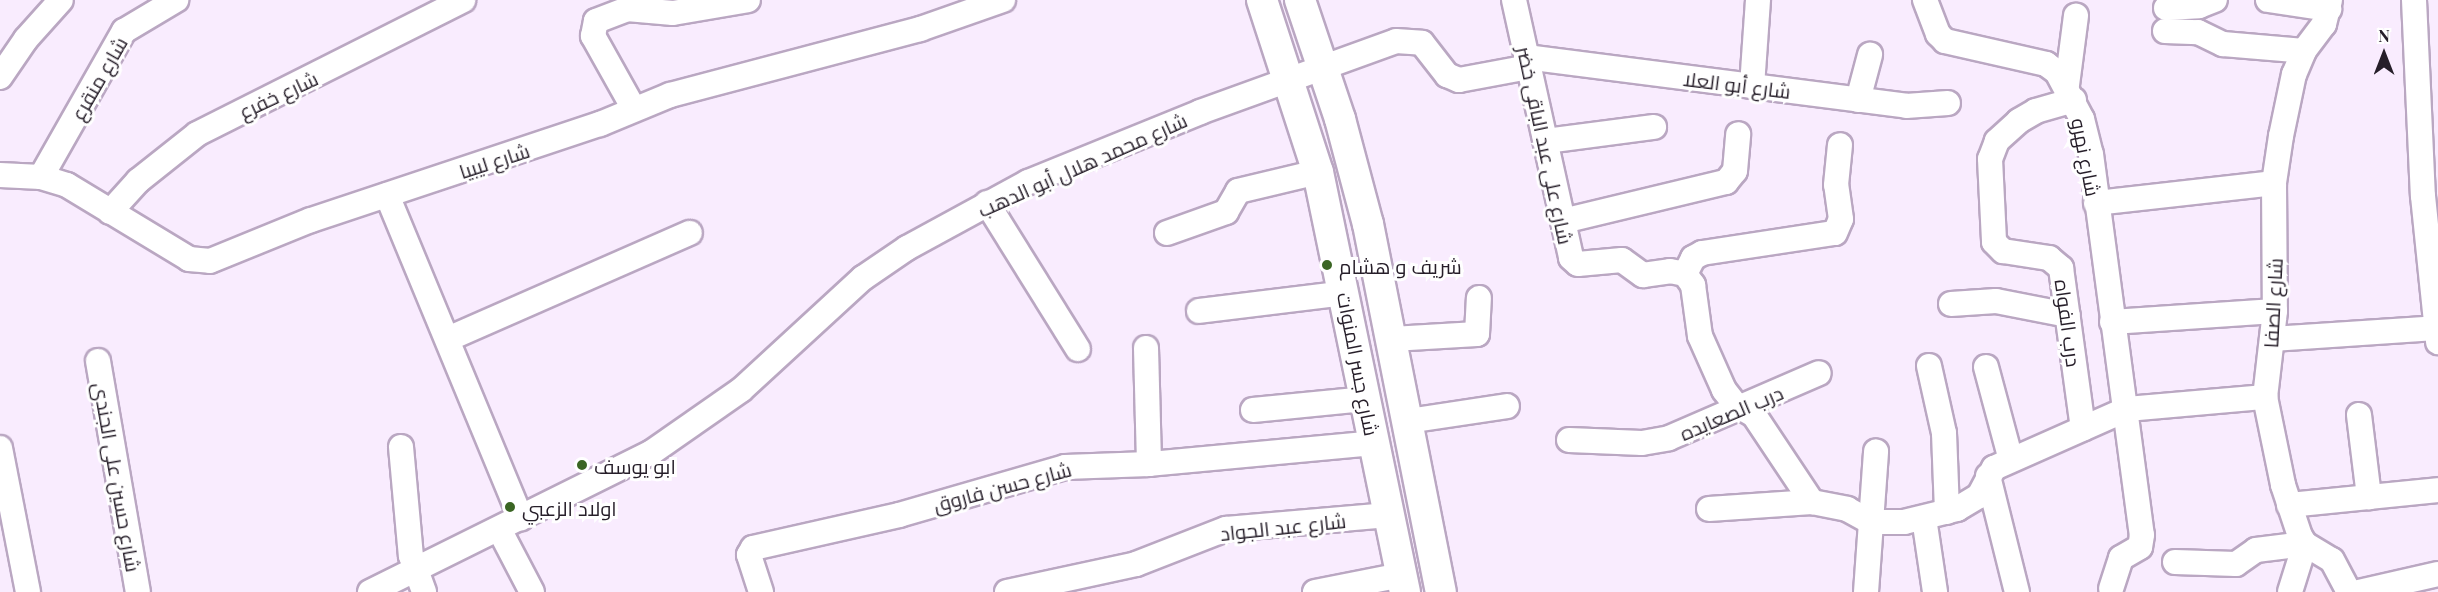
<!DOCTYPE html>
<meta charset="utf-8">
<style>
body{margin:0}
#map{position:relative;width:2438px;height:592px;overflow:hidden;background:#f9ecfe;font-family:"Playfair Display",Cairo,serif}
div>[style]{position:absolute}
.roads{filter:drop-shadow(2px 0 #baa7c2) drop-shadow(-2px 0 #baa7c2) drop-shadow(0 2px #baa7c2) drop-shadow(0 -2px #baa7c2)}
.minor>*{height:24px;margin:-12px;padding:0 12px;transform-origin:12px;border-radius:12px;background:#fff}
.tertiary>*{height:30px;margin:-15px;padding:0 15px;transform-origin:15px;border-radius:15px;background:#fff}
.dots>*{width:16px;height:16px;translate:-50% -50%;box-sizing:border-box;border:3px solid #fff;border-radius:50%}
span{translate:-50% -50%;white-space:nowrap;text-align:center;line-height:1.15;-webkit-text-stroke:6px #fff;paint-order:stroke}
.street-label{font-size:20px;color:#261e29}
.poi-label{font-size:20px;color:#261e29}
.left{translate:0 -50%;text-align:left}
.north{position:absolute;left:2354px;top:24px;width:60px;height:60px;-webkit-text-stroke:4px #fff;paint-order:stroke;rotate:0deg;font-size:16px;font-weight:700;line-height:24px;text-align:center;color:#261e29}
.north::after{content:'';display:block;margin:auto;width:21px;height:27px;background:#261e29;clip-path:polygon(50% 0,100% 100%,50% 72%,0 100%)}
</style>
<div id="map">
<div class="roads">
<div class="minor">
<div style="left:1514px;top:0;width:264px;rotate:77.5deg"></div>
<div style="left:1571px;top:258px;width:9px;rotate:41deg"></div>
<div style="left:1578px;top:264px;width:44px;rotate:-5.2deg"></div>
<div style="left:1622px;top:260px;width:26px;rotate:36deg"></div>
<div style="left:1643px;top:275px;width:27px;rotate:-8deg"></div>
<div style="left:1670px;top:271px;width:15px;rotate:11deg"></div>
<div style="left:1685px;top:274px;width:14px;rotate:54deg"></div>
<div style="left:1693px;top:285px;width:51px;rotate:82.2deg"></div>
<div style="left:1700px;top:336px;width:59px;rotate:66deg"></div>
<div style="left:1724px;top:390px;width:18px;rotate:52deg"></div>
<div style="left:1735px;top:404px;width:22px;rotate:30deg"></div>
<div style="left:1754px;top:415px;width:105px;rotate:56.3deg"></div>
<div style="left:1925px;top:0;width:36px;rotate:69deg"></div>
<div style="left:1938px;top:34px;width:10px;rotate:45deg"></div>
<div style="left:1945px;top:41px;width:104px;rotate:12.8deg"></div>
<div style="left:2046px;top:64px;width:14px;rotate:36deg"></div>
<div style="left:2057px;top:72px;width:53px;rotate:62deg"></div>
<div style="left:2082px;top:119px;width:36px;rotate:76deg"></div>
<div style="left:2091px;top:154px;width:384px;rotate:82.4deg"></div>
<div style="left:2142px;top:535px;width:12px;rotate:99deg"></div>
<div style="left:2140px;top:547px;width:22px;rotate:150deg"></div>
<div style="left:2121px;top:558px;width:32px;rotate:108deg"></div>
<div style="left:2268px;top:0;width:62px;rotate:8.4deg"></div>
<div style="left:2330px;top:0;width:25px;rotate:104deg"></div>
<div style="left:2324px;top:24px;width:34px;rotate:127deg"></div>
<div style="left:2304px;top:51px;width:25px;rotate:113deg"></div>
<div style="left:2294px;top:74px;width:63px;rotate:101.8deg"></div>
<div style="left:2281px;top:136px;width:48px;rotate:98.5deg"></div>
<div style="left:2274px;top:183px;width:128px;rotate:89.6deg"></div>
<div style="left:2275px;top:311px;width:87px;rotate:96.6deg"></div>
<div style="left:2265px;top:397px;width:90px;rotate:78.4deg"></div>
<div style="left:2283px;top:485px;width:54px;rotate:71.6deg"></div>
<div style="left:2300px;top:536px;width:9px;rotate:58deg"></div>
<div style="left:2305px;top:544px;width:31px;rotate:31deg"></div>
<div style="left:2332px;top:560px;width:36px;rotate:62deg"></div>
<div style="left:2414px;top:0;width:196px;rotate:87.4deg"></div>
<div style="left:2423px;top:196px;width:147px;rotate:84.1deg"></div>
<div style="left:2166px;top:8px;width:33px;rotate:-3deg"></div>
<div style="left:2199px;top:6px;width:17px;rotate:-21deg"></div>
<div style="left:2165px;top:31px;width:33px;rotate:2deg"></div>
<div style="left:2198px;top:32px;width:28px;rotate:26deg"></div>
<div style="left:2223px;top:44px;width:81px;rotate:4.9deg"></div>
<div style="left:1526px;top:57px;width:383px;rotate:7.3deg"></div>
<div style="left:1906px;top:106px;width:42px;rotate:-4.1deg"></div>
<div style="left:0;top:77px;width:46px;rotate:-55.6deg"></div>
<div style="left:26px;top:39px;width:52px;rotate:-48.1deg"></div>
<div style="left:2067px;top:85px;width:70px;rotate:-82.6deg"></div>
<div style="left:1752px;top:86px;width:86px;rotate:-86deg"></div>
<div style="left:1858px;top:100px;width:47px;rotate:-75.1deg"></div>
<div style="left:2074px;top:100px;width:40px;rotate:164deg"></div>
<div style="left:2036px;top:111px;width:20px;rotate:150deg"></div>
<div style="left:2019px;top:121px;width:30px;rotate:138deg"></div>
<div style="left:1997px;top:141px;width:19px;rotate:111deg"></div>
<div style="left:1990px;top:159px;width:83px;rotate:87.2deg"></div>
<div style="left:1994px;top:242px;width:13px;rotate:45deg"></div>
<div style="left:2003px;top:251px;width:47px;rotate:8.7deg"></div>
<div style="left:2049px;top:258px;width:16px;rotate:40deg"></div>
<div style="left:2061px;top:268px;width:162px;rotate:82.2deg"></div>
<div style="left:634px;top:109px;width:84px;rotate:-119.3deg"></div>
<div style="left:593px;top:36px;width:15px;rotate:-79deg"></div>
<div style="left:596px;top:21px;width:33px;rotate:-21deg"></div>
<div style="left:627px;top:9px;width:46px;rotate:5deg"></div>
<div style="left:673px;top:13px;width:76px;rotate:-9.8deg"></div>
<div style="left:1546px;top:141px;width:109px;rotate:-7.4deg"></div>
<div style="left:0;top:175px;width:41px;rotate:2.8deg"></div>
<div style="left:41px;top:177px;width:27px;rotate:17deg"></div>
<div style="left:67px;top:185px;width:143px;rotate:31.2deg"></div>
<div style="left:189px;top:259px;width:21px;rotate:5deg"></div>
<div style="left:210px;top:261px;width:109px;rotate:-22.1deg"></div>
<div style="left:311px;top:220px;width:305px;rotate:-18.4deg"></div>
<div style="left:600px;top:124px;width:76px;rotate:-22.5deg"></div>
<div style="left:670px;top:95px;width:259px;rotate:-14.8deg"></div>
<div style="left:920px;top:29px;width:88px;rotate:-19.3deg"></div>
<div style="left:41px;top:177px;width:168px;rotate:-60.4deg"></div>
<div style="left:124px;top:31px;width:61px;rotate:-30.8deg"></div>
<div style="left:387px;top:195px;width:350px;rotate:67.5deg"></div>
<div style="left:987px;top:203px;width:172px;rotate:58.1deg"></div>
<div style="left:2096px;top:203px;width:179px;rotate:-6.4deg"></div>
<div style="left:110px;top:212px;width:42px;rotate:-47.9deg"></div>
<div style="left:138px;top:181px;width:75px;rotate:-38.5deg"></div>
<div style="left:197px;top:134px;width:298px;rotate:-26.7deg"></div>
<div style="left:1563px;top:221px;width:168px;rotate:-13.5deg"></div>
<div style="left:1726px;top:182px;width:14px;rotate:-51deg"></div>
<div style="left:1735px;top:171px;width:37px;rotate:-85deg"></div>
<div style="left:1167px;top:233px;width:63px;rotate:-19.6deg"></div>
<div style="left:1226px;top:212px;width:24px;rotate:-60deg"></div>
<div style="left:1238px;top:191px;width:82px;rotate:-13.4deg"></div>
<div style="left:1685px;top:274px;width:18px;rotate:-63deg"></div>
<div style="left:1693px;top:258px;width:10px;rotate:-29deg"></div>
<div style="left:1702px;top:253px;width:134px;rotate:-8.6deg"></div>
<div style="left:1835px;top:233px;width:15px;rotate:-67deg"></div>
<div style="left:1841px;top:219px;width:34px;rotate:-98deg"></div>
<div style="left:1836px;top:185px;width:40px;rotate:-84.3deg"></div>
<div style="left:1951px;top:304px;width:45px;rotate:-3.8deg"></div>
<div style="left:1996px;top:301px;width:73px;rotate:11deg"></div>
<div style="left:1199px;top:311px;width:147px;rotate:-7deg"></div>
<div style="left:2112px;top:322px;width:163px;rotate:-3.9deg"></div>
<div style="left:448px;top:339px;width:264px;rotate:-23.7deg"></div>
<div style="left:1392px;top:339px;width:85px;rotate:-3.4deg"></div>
<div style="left:1477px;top:334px;width:36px;rotate:-87deg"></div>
<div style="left:2272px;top:339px;width:164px;rotate:-3.8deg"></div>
<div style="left:1146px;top:348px;width:116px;rotate:88.5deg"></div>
<div style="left:98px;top:361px;width:234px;rotate:80.2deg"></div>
<div style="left:1929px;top:366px;width:69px;rotate:77.4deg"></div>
<div style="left:1944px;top:433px;width:79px;rotate:87.8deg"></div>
<div style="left:1986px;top:367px;width:96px;rotate:75deg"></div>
<div style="left:1253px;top:410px;width:114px;rotate:-5.6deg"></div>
<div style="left:2359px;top:415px;width:83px;rotate:83deg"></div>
<div style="left:1408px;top:421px;width:100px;rotate:-8.6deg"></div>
<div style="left:1569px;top:440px;width:73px;rotate:2.4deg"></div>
<div style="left:1642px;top:443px;width:27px;rotate:-10deg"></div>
<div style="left:1669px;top:438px;width:163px;rotate:-23.4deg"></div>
<div style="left:401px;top:447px;width:109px;rotate:84.8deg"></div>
<div style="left:411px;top:556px;width:38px;rotate:70deg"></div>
<div style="left:0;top:448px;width:147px;rotate:79deg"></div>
<div style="left:1988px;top:476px;width:120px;rotate:76deg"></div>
<div style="left:2289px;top:505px;width:150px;rotate:-5.7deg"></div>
<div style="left:1709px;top:509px;width:103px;rotate:-3.9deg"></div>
<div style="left:1812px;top:502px;width:36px;rotate:11deg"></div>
<div style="left:1847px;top:509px;width:26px;rotate:29deg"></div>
<div style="left:1870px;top:522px;width:34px"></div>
<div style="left:1904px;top:522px;width:55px;rotate:-13.8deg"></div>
<div style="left:1957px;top:509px;width:26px;rotate:-31deg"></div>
<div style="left:1979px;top:496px;width:32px;rotate:-62deg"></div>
<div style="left:1994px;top:468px;width:145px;rotate:-23.9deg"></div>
<div style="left:2127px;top:409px;width:139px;rotate:-5deg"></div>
<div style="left:1924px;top:518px;width:75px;rotate:81.5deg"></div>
<div style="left:499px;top:529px;width:71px;rotate:62.4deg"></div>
<div style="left:2175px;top:562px;width:61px;rotate:1.9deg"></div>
<div style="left:2236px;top:564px;width:24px;rotate:-35deg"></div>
<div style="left:2256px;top:550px;width:49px;rotate:-7deg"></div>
<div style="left:2305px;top:544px;width:50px;rotate:107.4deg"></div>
<div style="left:370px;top:592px;width:315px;rotate:-26.4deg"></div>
<div style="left:652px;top:452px;width:108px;rotate:-34.9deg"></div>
<div style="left:741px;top:390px;width:166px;rotate:-42.6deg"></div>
<div style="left:863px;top:278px;width:53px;rotate:-34.3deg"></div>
<div style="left:907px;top:248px;width:138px;rotate:-28.6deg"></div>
<div style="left:1028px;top:182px;width:186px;rotate:-22.1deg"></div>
<div style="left:1200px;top:112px;width:208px;rotate:-19.9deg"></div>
<div style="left:1396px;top:41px;width:26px;rotate:4deg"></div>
<div style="left:1422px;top:43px;width:41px;rotate:52deg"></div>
<div style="left:1447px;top:75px;width:13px;rotate:23deg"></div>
<div style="left:1459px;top:80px;width:71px;rotate:-10.5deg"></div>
<div style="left:761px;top:592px;width:39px;rotate:-108deg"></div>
<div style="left:749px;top:555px;width:8px;rotate:-60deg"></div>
<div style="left:753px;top:548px;width:150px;rotate:-12.7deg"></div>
<div style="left:899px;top:515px;width:173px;rotate:-16.1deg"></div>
<div style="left:1065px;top:467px;width:84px;rotate:-2deg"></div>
<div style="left:1149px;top:464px;width:227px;rotate:-5.3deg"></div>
<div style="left:1007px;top:592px;width:132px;rotate:-12.2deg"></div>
<div style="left:1136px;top:564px;width:97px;rotate:-21.3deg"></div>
<div style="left:1226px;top:529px;width:163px;rotate:-4.9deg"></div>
<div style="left:1315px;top:592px;width:89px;rotate:-11.1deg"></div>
<div style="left:1866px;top:592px;width:141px;rotate:-85.9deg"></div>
<div style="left:2359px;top:592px;width:81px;rotate:-12.8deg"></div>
</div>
<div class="tertiary">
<div style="left:1262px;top:0;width:181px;rotate:72deg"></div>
<div style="left:1318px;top:172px;width:429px;rotate:78.3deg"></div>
<div style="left:1300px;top:0;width:126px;rotate:71.4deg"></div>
<div style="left:1340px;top:119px;width:109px;rotate:75.1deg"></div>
<div style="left:1368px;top:224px;width:375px;rotate:78.8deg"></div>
</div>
</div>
<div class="dots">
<div style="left:1327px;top:265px;background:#3a6523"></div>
<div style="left:582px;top:465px;background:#3a6523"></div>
<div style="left:510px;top:507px;background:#3a6523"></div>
</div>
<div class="street-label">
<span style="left:98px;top:78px;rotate:-60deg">شارع منقرع</span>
<span style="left:1737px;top:84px;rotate:7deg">شارع أبو العلا</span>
<span style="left:278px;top:94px;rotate:-25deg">شارع خفرع</span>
<span style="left:1546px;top:145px;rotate:78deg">شارع على عبد الباقى خضر</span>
<span style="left:2087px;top:157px;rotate:79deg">شارع نهرو</span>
<span style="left:494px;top:160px;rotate:-18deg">شارع ليبيا</span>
<span style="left:1082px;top:164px;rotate:-24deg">شارع محمد هلال أبو الدهب</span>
<span style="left:2272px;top:303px;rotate:-87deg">شارع الصفا</span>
<span style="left:2069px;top:323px;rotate:82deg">درب الفواه</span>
<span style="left:1359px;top:364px;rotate:79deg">شارع جسر المنوات</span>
<span style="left:1731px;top:412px;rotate:-23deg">درب الصعايده</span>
<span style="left:118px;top:477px;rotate:80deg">شارع حسين على الجندى</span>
<span style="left:1002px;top:486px;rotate:-15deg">شارع حسن فاروق</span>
<span style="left:1283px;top:526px;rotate:-6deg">شارع عبد الجواد</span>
</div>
<div class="poi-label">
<span class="left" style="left:1339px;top:265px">شريف و هشام</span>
<span class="left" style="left:594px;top:465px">ابو يوسف</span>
<span class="left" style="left:522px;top:507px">اولاد الزعبي</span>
</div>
<div class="north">N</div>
</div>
